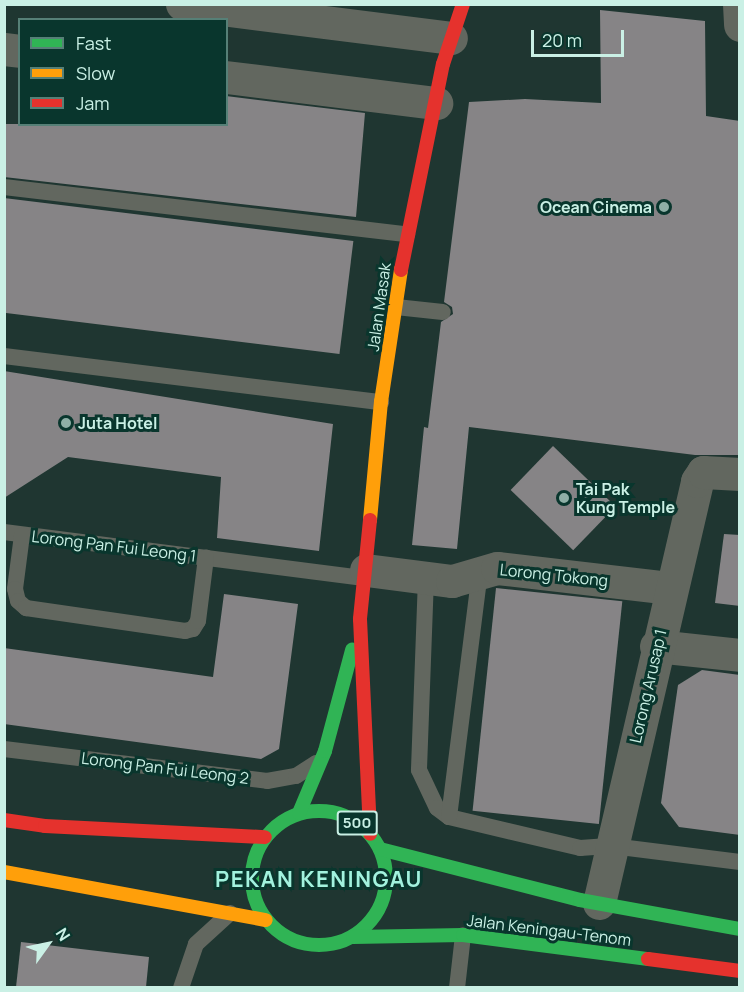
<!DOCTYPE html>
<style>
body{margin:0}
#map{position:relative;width:744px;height:992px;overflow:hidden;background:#1f3631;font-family:Manrope,sans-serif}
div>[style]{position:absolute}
.building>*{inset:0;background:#868486;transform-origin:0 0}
.lane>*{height:16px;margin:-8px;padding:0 8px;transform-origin:8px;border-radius:8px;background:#62675f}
.street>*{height:33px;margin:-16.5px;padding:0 16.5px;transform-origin:16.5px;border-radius:16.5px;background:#62675f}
.fast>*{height:14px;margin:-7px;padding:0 7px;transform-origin:7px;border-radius:7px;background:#30b455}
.fast>.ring{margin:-7px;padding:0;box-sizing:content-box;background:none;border:14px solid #30b455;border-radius:50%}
.slow>*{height:14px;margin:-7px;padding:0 7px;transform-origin:7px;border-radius:7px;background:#ff9f0a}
.jam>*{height:14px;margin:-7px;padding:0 7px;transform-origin:7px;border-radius:7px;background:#e5322d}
.dots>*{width:16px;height:16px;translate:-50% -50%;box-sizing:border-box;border:3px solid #09362d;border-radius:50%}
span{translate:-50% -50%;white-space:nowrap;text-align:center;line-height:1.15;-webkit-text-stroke:6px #09362d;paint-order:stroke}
.shield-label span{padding:2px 4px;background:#09362d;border:2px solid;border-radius:4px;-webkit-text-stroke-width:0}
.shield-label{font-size:15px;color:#caf0e5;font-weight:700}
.poi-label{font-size:16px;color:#caf0e5;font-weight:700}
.right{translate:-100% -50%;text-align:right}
.left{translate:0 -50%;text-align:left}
.street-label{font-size:16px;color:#caf0e5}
.district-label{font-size:22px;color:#a2f2de;font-weight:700;letter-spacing:1.5px}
.frame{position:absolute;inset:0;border:6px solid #caf0e5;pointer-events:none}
.legend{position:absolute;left:18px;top:18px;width:210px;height:108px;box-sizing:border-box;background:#09362d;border:2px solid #568077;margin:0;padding:8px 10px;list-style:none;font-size:18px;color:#caf0e5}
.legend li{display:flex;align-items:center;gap:12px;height:30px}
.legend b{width:30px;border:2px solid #568077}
.north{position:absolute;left:18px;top:914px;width:60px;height:60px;-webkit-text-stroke:4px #09362d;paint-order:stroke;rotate:57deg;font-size:16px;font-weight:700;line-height:24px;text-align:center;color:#caf0e5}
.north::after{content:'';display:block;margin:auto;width:21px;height:27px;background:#caf0e5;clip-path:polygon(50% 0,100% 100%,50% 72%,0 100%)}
.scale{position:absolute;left:531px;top:30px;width:93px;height:27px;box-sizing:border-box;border:3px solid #caf0e5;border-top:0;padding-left:8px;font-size:18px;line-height:21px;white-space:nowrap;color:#caf0e5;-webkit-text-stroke:4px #09362d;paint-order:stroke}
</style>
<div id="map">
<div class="building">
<div style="clip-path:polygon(600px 10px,705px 21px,706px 116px,740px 121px,740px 455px,695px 455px,469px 427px,457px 549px,412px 545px,424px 427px,428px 428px,441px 322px,453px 314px,452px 307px,444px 302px,469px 102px,525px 99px,601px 103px)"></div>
<div style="clip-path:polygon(226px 96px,365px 113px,356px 217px,4px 177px,4px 124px,226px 124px)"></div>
<div style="left:4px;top:198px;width:352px;height:114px;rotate:7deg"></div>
<div style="clip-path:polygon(4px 371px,333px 424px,319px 551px,217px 538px,221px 477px,68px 457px,4px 498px)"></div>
<div style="left:553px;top:446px;width:87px;height:61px;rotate:44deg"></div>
<div style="clip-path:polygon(724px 534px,740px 535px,740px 606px,715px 603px)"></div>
<div style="left:496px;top:588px;width:127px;height:224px;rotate:6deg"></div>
<div style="clip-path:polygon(224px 594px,298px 604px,279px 749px,261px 759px,4px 724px,4px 648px,213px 677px)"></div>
<div style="clip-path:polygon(702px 670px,740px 675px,740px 835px,679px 827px,661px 803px,678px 685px)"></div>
<div style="clip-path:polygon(21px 942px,149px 957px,146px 987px,16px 987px)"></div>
</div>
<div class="lane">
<div style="left:4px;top:187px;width:406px;rotate:6.7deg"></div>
<div style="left:396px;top:307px;width:47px;rotate:6.1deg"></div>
<div style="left:4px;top:356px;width:380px;rotate:7deg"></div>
<div style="left:4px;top:532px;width:363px;rotate:7.3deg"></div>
<div style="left:22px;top:535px;width:54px;rotate:97.4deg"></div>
<div style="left:15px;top:589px;width:12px;rotate:76deg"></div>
<div style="left:18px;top:601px;width:11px;rotate:41deg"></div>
<div style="left:26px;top:608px;width:161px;rotate:8.2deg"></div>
<div style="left:185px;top:631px;width:8px;rotate:-14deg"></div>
<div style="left:193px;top:629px;width:9px;rotate:-58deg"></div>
<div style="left:198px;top:621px;width:64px;rotate:-82.8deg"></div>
<div style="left:426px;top:578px;width:192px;rotate:92.1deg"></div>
<div style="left:419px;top:770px;width:42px;rotate:64.7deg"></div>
<div style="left:437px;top:808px;width:15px;rotate:37deg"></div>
<div style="left:449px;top:817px;width:135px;rotate:13.3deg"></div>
<div style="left:580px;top:848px;width:32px;rotate:-4deg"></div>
<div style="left:612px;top:846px;width:129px;rotate:7.1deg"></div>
<div style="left:4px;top:749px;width:265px;rotate:6.9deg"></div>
<div style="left:267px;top:781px;width:29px;rotate:-10deg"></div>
<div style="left:296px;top:776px;width:24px;rotate:-33deg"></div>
<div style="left:449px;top:817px;width:247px;rotate:-82.8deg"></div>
<div style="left:181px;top:988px;width:46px;rotate:-71.2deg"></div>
<div style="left:196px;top:944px;width:46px;rotate:-42.4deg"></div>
<div style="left:457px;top:988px;width:53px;rotate:-83.5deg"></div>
</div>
<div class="street">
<div style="left:182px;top:4px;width:271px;rotate:7.2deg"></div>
<div style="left:739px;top:4px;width:21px;rotate:87deg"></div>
<div style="left:4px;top:49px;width:16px;rotate:7deg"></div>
<div style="left:226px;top:77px;width:212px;rotate:7.1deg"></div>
<div style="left:366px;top:570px;width:87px;rotate:7.3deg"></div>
<div style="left:452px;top:581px;width:47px;rotate:-16.1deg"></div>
<div style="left:497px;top:568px;width:175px;rotate:6.6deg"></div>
<div style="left:656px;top:646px;width:84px;rotate:6.1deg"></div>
<div style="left:599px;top:903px;width:433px;rotate:-76.9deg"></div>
<div style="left:697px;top:481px;width:11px;rotate:-56deg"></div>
<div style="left:703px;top:472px;width:37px;rotate:3deg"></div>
</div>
<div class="fast">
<div class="ring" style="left:252px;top:811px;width:120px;height:120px"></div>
<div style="left:299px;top:813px;width:67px;rotate:-67.2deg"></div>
<div style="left:325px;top:751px;width:105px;rotate:-75deg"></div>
<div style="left:380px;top:849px;width:206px;rotate:14.3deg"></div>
<div style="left:580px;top:900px;width:163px;rotate:10.3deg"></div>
<div style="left:353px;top:937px;width:110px;rotate:-1deg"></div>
<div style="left:463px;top:935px;width:187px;rotate:7.4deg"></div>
</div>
<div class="slow">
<div style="left:370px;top:520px;width:119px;rotate:-84.7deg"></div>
<div style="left:381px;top:402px;width:134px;rotate:-81.4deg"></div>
<div style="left:4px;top:872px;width:266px;rotate:10.4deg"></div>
</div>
<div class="jam">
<div style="left:401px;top:270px;width:210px;rotate:-78.5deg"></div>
<div style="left:443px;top:64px;width:63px;rotate:-71.6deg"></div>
<div style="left:370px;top:520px;width:100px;rotate:95.8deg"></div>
<div style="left:360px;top:619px;width:215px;rotate:87.3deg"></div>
<div style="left:4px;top:820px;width:41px;rotate:8.3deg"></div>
<div style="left:45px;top:826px;width:220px;rotate:2.9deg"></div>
<div style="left:648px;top:959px;width:93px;rotate:7.4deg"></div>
</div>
<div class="dots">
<div style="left:664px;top:207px;background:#8eafa6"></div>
<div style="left:66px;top:423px;background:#8eafa6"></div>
<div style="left:564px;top:498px;background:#8eafa6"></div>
</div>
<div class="shield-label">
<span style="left:357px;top:823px">500</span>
</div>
<div class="poi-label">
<span class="right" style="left:652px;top:207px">Ocean Cinema</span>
<span class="left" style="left:78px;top:423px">Juta Hotel</span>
<span class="left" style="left:576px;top:498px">Tai Pak<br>Kung Temple</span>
</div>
<div class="street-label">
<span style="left:379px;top:307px;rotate:-82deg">Jalan Masak</span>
<span style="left:114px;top:546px;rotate:7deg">Lorong Pan Fui Leong 1</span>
<span style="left:554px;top:575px;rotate:6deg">Lorong Tokong</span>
<span style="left:648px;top:686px;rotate:-77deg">Lorong Arusap 1</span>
<span style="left:165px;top:768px;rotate:7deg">Lorong Pan Fui Leong 2</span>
<span style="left:549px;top:930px;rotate:7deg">Jalan Keningau-Tenom</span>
</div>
<div class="district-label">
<span style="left:319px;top:880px">PEKAN KENINGAU</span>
</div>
<div class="frame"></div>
<ul class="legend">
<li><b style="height:8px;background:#30b455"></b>Fast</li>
<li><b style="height:8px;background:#ff9f0a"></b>Slow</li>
<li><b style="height:8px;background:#e5322d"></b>Jam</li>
</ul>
<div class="north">N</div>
<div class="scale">20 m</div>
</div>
